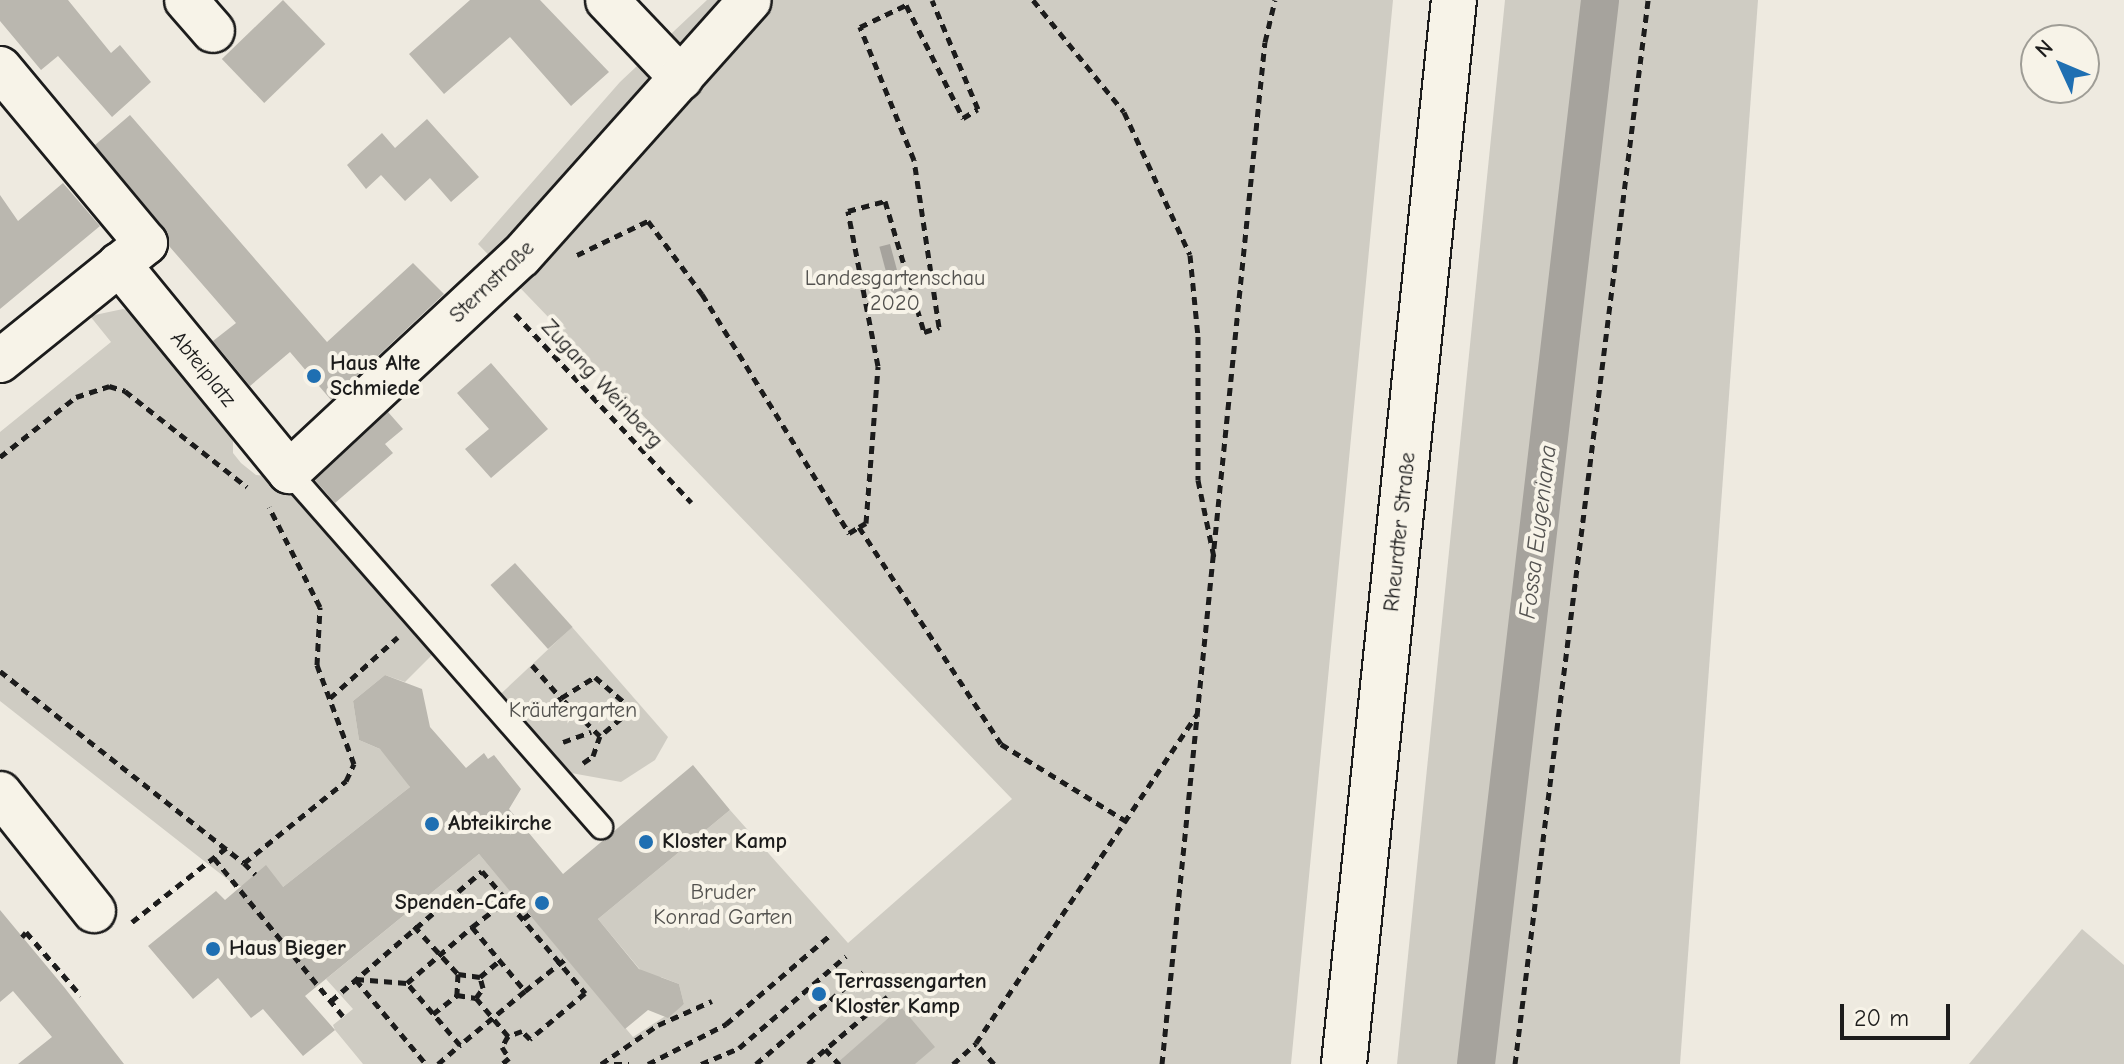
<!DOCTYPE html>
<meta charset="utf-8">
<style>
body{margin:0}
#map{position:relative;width:2124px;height:1064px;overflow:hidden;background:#eeeae0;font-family:"Comic Neue",sans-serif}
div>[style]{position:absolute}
.green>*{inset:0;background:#cfccc3}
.water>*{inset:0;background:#a6a39d;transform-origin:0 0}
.canal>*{height:38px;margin:-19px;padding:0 19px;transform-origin:19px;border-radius:19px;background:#a6a39d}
.building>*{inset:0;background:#bab7af;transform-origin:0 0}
.path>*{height:5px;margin-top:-2.5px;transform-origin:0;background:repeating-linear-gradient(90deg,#1c1c1c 0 8px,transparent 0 14px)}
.roads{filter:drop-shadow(2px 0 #1c1c1c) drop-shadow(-2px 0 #1c1c1c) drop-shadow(0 2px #1c1c1c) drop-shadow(0 -2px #1c1c1c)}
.lane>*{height:22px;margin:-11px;padding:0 11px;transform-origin:11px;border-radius:11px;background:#f7f3e8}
.street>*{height:42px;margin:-21px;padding:0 21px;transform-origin:21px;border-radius:21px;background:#f7f3e8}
.primary>*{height:44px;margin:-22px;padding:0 22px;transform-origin:22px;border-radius:22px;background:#f7f3e8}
.dots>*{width:22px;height:22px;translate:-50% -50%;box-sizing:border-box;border:4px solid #f7f3e8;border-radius:50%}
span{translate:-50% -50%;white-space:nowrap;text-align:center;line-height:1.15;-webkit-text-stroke:8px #f7f3e8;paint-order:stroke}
.park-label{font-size:22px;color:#52514e}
.street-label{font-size:22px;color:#1c1c1c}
.poi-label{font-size:22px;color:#1c1c1c;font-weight:700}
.left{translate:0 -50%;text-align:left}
.right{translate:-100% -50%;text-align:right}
.water-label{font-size:24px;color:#535250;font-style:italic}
.north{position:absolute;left:2020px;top:24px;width:80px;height:80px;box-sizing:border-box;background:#f7f3e8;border:2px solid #9f9d96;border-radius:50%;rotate:314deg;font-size:22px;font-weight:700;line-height:32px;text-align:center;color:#1c1c1c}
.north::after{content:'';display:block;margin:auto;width:28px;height:36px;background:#1f6fb2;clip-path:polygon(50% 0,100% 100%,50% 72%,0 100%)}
.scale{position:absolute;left:1840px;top:1004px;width:110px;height:36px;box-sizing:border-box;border:4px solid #1c1c1c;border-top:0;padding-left:10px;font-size:24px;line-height:28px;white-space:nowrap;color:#1c1c1c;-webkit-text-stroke:6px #f7f3e8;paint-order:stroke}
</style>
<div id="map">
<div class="green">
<div style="clip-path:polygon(707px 0,1393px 0,1291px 1064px,363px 1064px,335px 1030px,333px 1025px,353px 1009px,326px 979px,479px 854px,633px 1037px,684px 1004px,679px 984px,661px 977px,652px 984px,598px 919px,730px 810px,848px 943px,1012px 799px,478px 244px,620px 82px)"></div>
<div style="clip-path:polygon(1505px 0,1758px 0,1680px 1064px,1397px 1064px)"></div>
<div style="clip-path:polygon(123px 309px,141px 315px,233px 424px,233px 453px,241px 463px,256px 475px,278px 477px,434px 653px,405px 682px,385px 675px,353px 701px,359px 740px,396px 756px,410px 787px,283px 887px,236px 886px,0 701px,0 432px,111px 342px,90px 316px)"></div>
<div style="clip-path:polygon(572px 627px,668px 737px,655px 760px,621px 782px,549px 769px,491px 703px)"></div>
<div style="clip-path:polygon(2082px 929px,2124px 965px,2124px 1064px,1969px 1064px)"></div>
</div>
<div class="water">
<div style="left:890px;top:244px;width:55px;height:11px;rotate:75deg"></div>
</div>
<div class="canal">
<div style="left:1476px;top:1064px;width:1071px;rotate:-83.35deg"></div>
</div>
<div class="building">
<div style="clip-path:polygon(0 0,68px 0,111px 53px,120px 45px,151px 82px,112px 117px,58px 56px,41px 70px,0 21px)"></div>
<div style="left:283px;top:0;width:61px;height:85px;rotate:46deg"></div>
<div style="clip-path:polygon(470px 0,540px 0,609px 72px,571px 106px,510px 37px,444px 94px,409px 54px)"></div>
<div style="clip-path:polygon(130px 115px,327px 342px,413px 263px,444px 294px,331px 400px,290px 352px,250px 386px,213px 341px,236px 323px,169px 246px,164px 228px,95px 145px)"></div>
<div style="clip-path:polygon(427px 119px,479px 177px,451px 202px,430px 178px,405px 201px,381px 175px,366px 189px,347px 165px,382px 133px,395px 148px)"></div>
<div style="clip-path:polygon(63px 183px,100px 226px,0 309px,0 195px,18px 221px)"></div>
<div style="clip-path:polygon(491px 363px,548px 429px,491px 478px,465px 449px,489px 429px,457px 393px)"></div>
<div style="clip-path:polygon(388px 412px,403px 429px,385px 444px,393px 453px,335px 503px,315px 480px)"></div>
<div style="left:515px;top:563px;width:86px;height:33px;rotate:48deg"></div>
<div style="clip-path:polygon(385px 675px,422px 689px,430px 727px,466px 768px,484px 753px,488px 759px,494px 755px,521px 789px,509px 809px,563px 874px,693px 765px,730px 810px,598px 919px,639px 969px,679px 984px,684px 1004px,668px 1018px,648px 1010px,625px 1029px,479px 854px,305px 996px,335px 1030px,303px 1056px,263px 1009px,251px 1018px,218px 978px,193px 999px,148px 946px,216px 891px,225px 900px,266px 865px,283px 887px,410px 787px,380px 749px,359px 740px,353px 701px)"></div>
<div style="clip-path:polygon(0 910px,64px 987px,124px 1064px,18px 1064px,52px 1037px,13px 991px,0 1002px)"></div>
<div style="clip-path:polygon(901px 1007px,935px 1047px,915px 1064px,836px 1064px)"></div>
</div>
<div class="path">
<div style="left:1033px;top:0;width:144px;rotate:50.9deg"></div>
<div style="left:1124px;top:112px;width:157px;rotate:65.2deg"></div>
<div style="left:1190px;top:255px;width:81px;rotate:84.4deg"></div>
<div style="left:1198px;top:336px;width:144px;rotate:90deg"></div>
<div style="left:1198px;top:480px;width:79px;rotate:78.3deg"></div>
<div style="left:577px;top:255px;width:79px;rotate:-25.6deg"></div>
<div style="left:648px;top:221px;width:91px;rotate:53.5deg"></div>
<div style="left:702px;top:294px;width:281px;rotate:58.4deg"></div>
<div style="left:849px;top:533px;width:12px;rotate:-31deg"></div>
<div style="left:859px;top:527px;width:259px;rotate:56.8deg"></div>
<div style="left:1001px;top:744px;width:149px;rotate:31.6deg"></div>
<div style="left:515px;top:314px;width:258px;rotate:46.9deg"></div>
<div style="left:0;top:457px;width:97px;rotate:-38.3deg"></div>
<div style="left:76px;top:397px;width:35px;rotate:-18deg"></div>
<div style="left:109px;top:386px;width:17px;rotate:17deg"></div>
<div style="left:125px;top:391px;width:155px;rotate:38.2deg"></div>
<div style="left:859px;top:527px;width:8px;rotate:-30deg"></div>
<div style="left:866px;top:523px;width:157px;rotate:-85.6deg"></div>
<div style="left:878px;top:366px;width:158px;rotate:-101deg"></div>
<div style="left:848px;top:211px;width:38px;rotate:-15deg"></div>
<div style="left:885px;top:201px;width:137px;rotate:73.4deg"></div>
<div style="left:924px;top:332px;width:16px;rotate:-18deg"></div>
<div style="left:939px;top:327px;width:169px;rotate:-98.5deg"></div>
<div style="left:914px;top:160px;width:144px;rotate:-112.1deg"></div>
<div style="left:860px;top:27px;width:51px;rotate:-25.6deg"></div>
<div style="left:906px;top:5px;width:127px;rotate:63.2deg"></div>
<div style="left:963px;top:118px;width:17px;rotate:-31deg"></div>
<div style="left:978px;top:109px;width:118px;rotate:-112.9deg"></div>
<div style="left:532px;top:665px;width:44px;rotate:48.7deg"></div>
<div style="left:561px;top:698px;width:26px;rotate:140deg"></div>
<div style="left:0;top:671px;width:310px;rotate:38.2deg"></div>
<div style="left:244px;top:863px;width:131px;rotate:-38.8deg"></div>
<div style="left:346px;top:781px;width:19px;rotate:-65deg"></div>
<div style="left:354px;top:764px;width:106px;rotate:-110.5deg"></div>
<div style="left:317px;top:665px;width:58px;rotate:-87deg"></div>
<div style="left:320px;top:607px;width:112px;rotate:-117deg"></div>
<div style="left:595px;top:677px;width:49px;rotate:40.9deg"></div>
<div style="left:632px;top:709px;width:42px;rotate:139.8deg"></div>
<div style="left:600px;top:736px;width:54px;rotate:-135.7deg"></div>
<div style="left:561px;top:698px;width:40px;rotate:-32deg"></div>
<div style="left:330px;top:698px;width:91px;rotate:-41.9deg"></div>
<div style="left:563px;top:742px;width:30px;rotate:-20deg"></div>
<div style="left:583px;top:763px;width:12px;rotate:-35deg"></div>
<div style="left:593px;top:756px;width:21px;rotate:-71deg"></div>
<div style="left:214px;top:858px;width:204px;rotate:50.8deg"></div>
<div style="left:244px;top:863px;width:16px;rotate:45deg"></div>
<div style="left:523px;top:919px;width:11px;rotate:-38deg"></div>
<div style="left:132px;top:922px;width:120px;rotate:-38.2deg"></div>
<div style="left:414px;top:926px;width:65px;rotate:47.5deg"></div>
<div style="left:472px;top:927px;width:44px;rotate:-37.6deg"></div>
<div style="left:22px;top:937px;width:6px;rotate:-51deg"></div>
<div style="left:26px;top:932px;width:84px;rotate:49.3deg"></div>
<div style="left:480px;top:977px;width:26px;rotate:-40deg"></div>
<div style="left:356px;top:979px;width:51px;rotate:4.5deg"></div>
<div style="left:407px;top:983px;width:86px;rotate:-40.7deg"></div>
<div style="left:472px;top:927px;width:83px;rotate:50.4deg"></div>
<div style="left:525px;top:991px;width:85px;rotate:140.3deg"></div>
<div style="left:460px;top:1045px;width:82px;rotate:-130.5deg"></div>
<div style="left:356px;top:980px;width:109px;rotate:50.2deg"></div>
<div style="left:525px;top:991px;width:55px;rotate:-38.3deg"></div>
<div style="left:476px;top:998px;width:50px;rotate:49.9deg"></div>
<div style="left:331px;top:1001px;width:199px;rotate:-40.7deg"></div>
<div style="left:482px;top:871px;width:160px;rotate:49.8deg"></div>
<div style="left:585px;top:993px;width:72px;rotate:140.1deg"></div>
<div style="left:530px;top:1039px;width:11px;rotate:-135deg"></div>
<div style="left:522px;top:1031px;width:15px;rotate:160deg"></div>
<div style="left:508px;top:1036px;width:13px;rotate:119deg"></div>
<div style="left:502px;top:1047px;width:13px;rotate:58deg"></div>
<div style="left:509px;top:1058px;width:9px;rotate:139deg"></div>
<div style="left:433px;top:1014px;width:31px;rotate:-38deg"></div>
<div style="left:457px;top:995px;width:19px;rotate:9deg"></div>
<div style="left:476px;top:998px;width:12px;rotate:-55deg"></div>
<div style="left:483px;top:988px;width:11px;rotate:-105deg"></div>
<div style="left:480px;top:977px;width:22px;rotate:-172deg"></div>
<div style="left:458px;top:974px;width:21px;rotate:93deg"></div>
<div style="left:825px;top:1049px;width:21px;rotate:47deg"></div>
<div style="left:438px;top:1064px;width:29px;rotate:-41deg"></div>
<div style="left:601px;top:1064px;width:69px;rotate:-34.4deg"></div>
<div style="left:658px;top:1025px;width:59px;rotate:-24deg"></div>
<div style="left:614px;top:1064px;width:15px"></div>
<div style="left:648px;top:1064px;width:88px;rotate:-27.1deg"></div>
<div style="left:726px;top:1024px;width:135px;rotate:-40.5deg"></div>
<div style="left:701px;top:1064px;width:41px;rotate:-22.8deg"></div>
<div style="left:739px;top:1048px;width:141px;rotate:-40.7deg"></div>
<div style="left:756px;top:1064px;width:141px;rotate:-40.7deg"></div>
<div style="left:808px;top:1064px;width:104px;rotate:-40.3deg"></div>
<div style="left:953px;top:1064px;width:31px;rotate:-42deg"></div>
<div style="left:994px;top:1064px;width:28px;rotate:-131deg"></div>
<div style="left:976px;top:1043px;width:396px;rotate:-56.1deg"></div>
<div style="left:1162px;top:1064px;width:1027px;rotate:-84.25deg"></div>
<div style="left:1265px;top:42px;width:43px;rotate:-76.6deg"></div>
<div style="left:1515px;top:1064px;width:1072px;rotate:-82.87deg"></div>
</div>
<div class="roads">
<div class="lane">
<div style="left:289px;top:472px;width:473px;rotate:48.7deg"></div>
</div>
<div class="street">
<div style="left:186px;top:0;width:41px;rotate:48.9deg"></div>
<div style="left:607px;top:0;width:108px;rotate:46.5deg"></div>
<div style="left:0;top:68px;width:228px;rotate:50.2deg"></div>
<div style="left:146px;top:243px;width:188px;rotate:141.1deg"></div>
<div style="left:119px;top:264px;width:269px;rotate:50.7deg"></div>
<div style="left:289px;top:472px;width:317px;rotate:-43deg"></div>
<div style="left:521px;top:256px;width:343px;rotate:-48.2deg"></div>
<div style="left:0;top:793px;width:151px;rotate:51.5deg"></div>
</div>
<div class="primary">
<div style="left:1344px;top:1064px;width:1070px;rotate:-84.1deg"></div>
</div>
</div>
<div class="dots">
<div style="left:314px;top:376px;background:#1f6fb2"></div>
<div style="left:432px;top:824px;background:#1f6fb2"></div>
<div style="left:646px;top:842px;background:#1f6fb2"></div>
<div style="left:542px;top:903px;background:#1f6fb2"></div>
<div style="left:213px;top:949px;background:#1f6fb2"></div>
<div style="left:819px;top:994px;background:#1f6fb2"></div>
</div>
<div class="park-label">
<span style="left:895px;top:291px">Landesgartenschau<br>2020</span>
<span style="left:573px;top:711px">Kräutergarten</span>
<span style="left:723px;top:905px">Bruder<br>Konrad Garten</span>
</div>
<div class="street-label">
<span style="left:492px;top:282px;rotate:-44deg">Sternstraße</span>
<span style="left:203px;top:369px;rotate:51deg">Abteiplatz</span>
<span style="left:602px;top:384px;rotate:47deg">Zugang Weinberg</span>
<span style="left:1400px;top:532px;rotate:-84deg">Rheurdter Straße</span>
</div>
<div class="poi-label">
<span class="left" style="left:330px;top:376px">Haus Alte<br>Schmiede</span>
<span class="left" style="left:448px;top:824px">Abteikirche</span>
<span class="left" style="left:662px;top:842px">Kloster Kamp</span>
<span class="right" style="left:526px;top:903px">Spenden-Cafe</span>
<span class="left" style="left:229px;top:949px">Haus Bieger</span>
<span class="left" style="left:835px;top:994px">Terrassengarten<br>Kloster Kamp</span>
</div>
<div class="water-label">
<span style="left:1538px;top:532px;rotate:-83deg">Fossa Eugeniana</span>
</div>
<div class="north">N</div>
<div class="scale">20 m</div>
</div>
